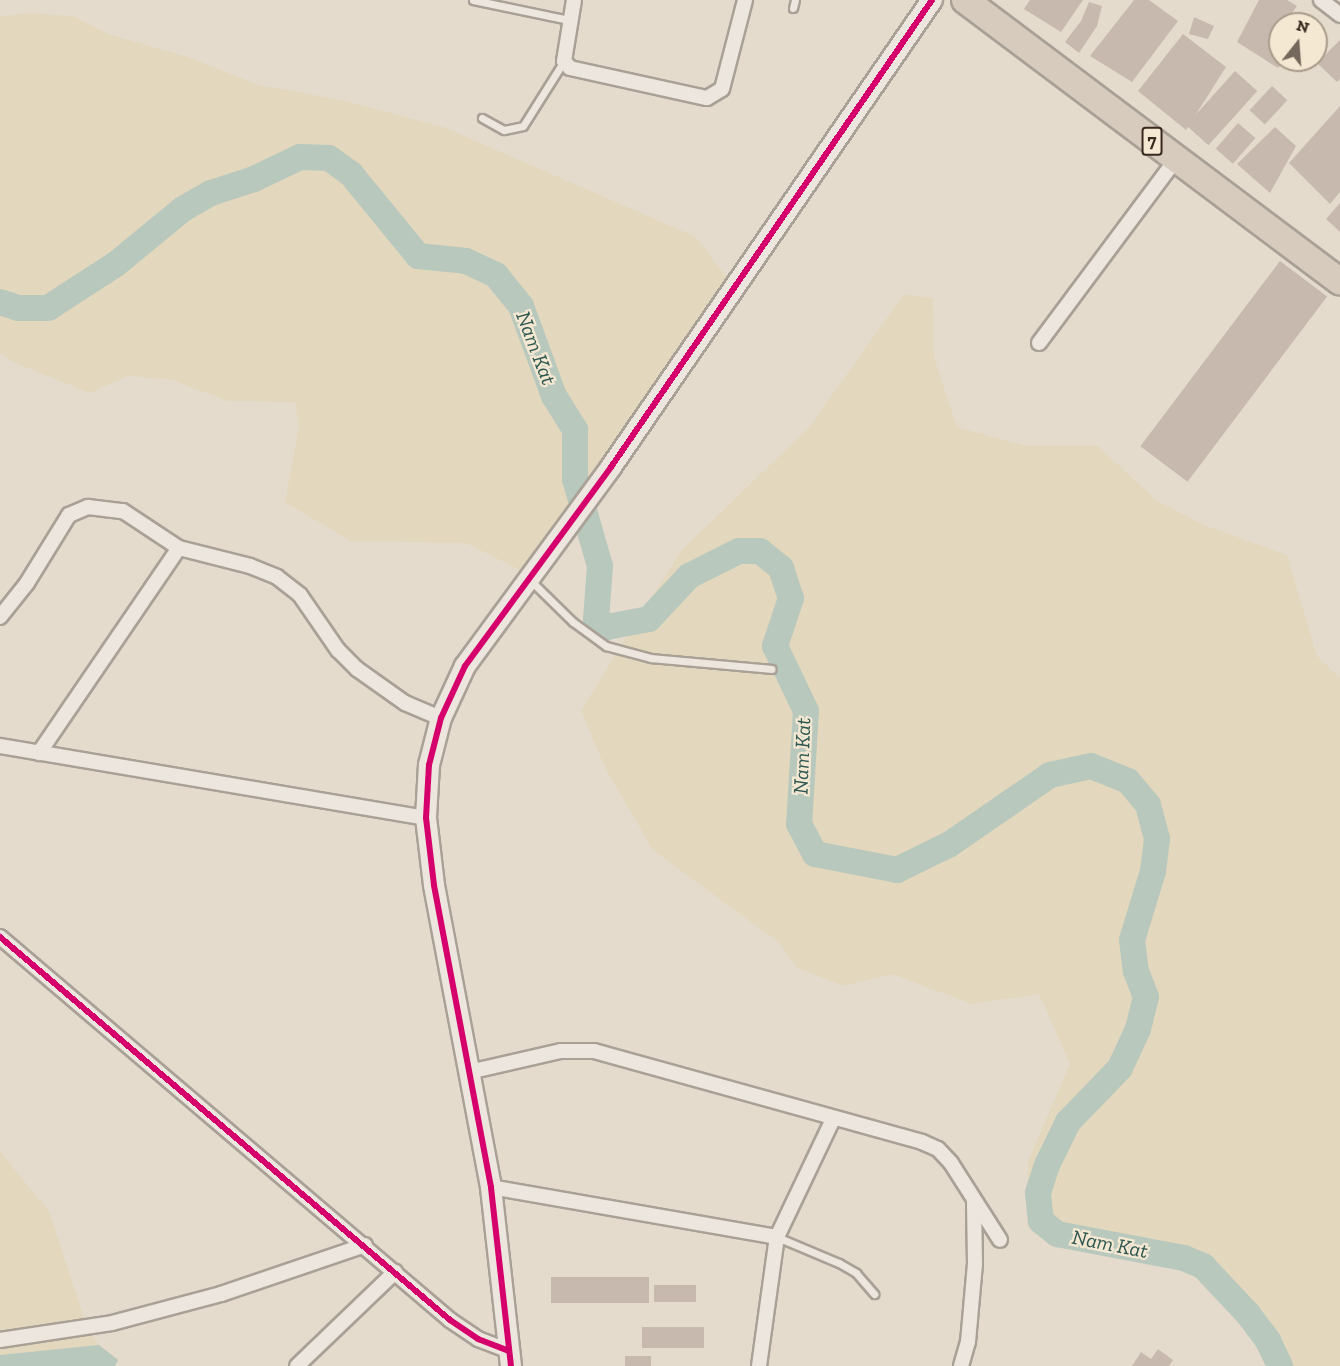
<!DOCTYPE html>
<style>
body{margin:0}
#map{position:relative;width:1340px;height:1366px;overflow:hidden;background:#e4dbcd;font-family:"Zilla Slab",serif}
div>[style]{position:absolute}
.farmland>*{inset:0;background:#e3d8bd}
.water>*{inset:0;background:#b8c8bd}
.river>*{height:26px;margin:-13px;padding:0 13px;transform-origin:13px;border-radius:13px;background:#b8c8bd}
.building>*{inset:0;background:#c7b9ae;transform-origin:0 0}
.roads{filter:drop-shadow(2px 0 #a9a096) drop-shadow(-2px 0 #a9a096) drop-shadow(0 2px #a9a096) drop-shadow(0 -2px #a9a096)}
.lane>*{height:7px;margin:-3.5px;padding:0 3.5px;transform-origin:3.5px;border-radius:3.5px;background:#ece6de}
.street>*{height:14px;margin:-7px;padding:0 7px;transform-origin:7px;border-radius:7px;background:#ece6de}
.secondary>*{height:20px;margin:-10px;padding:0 10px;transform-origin:10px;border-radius:10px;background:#ece6de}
.highway>*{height:26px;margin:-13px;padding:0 13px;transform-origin:13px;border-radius:13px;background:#d7cbbd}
.cycleway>*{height:6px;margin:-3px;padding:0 3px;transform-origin:3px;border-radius:3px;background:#d6006c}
span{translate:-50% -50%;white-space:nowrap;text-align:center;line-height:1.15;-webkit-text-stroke:4.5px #f5e8d2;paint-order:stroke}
.shield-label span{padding:2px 4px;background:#f5e8d2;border:2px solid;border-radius:4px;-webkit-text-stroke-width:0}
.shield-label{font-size:18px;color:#38281e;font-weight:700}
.water-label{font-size:21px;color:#2d5751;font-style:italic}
.north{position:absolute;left:1268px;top:12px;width:60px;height:60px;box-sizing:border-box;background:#f5e8d2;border:2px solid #a99b8a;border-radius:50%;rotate:17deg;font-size:16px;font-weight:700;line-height:24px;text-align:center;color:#38281e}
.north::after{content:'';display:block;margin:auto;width:21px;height:27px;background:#74675b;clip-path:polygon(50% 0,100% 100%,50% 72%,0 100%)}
</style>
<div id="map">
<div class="farmland">
<div style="clip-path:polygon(28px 13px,73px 16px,108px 34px,185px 56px,259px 85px,346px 101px,446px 128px,696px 237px,734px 287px,530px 575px,466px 543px,351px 541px,285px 502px,299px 427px,295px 402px,228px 401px,172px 380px,128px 376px,90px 393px,13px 362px,0 352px,0 17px)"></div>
<div style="clip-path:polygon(904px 294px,933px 298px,934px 357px,957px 427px,1026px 446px,1098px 446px,1156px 500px,1204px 525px,1287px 555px,1317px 656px,1340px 678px,1340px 1366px,1280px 1366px,1268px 1341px,1248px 1314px,1203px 1266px,1184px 1258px,1096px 1243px,1027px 1225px,1028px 1161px,1070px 1064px,1039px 994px,972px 1004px,892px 974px,843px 986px,797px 968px,778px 942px,653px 850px,606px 770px,581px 710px,680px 552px,810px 426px)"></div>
<div style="clip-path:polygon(0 1152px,49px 1211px,87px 1327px,99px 1345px,118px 1360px,115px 1366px,0 1366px)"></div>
</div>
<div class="water">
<div style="clip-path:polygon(99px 1345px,118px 1360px,115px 1366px,0 1366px,0 1355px)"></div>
</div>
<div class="river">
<div style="left:0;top:302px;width:19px;rotate:18deg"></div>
<div style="left:18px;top:308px;width:30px"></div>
<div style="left:48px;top:308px;width:81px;rotate:-32.9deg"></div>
<div style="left:116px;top:264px;width:87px;rotate:-39.4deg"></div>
<div style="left:183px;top:209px;width:32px;rotate:-30deg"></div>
<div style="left:211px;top:193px;width:45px;rotate:-18deg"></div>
<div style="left:254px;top:179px;width:51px;rotate:-25.6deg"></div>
<div style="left:300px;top:157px;width:29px;rotate:2deg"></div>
<div style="left:329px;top:158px;width:27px;rotate:36deg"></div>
<div style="left:351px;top:174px;width:106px;rotate:50.7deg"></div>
<div style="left:418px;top:256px;width:48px;rotate:5.9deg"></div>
<div style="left:466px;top:261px;width:33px;rotate:25deg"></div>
<div style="left:496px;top:275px;width:40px;rotate:51deg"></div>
<div style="left:521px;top:306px;width:96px;rotate:69.9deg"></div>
<div style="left:554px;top:396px;width:40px;rotate:58deg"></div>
<div style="left:575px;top:430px;width:49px;rotate:90deg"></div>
<div style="left:575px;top:479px;width:91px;rotate:74deg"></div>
<div style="left:600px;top:566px;width:53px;rotate:94.3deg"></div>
<div style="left:596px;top:619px;width:14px;rotate:36deg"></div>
<div style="left:607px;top:627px;width:43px;rotate:-10.8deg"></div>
<div style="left:649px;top:619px;width:59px;rotate:-47.1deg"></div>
<div style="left:689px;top:576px;width:56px;rotate:-26.6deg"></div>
<div style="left:739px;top:551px;width:21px"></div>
<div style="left:760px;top:551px;width:27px;rotate:39deg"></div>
<div style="left:781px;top:568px;width:32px;rotate:72deg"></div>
<div style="left:791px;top:598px;width:51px;rotate:108.4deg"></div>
<div style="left:775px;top:646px;width:72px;rotate:64.5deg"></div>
<div style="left:806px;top:711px;width:113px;rotate:93.5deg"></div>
<div style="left:799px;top:824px;width:34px;rotate:62deg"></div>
<div style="left:815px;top:854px;width:84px;rotate:11deg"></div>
<div style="left:897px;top:870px;width:59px;rotate:-26.1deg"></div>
<div style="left:950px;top:844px;width:121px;rotate:-34.6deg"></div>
<div style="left:1050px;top:775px;width:42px;rotate:-12.4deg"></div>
<div style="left:1091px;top:766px;width:40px;rotate:22deg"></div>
<div style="left:1128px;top:781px;width:31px;rotate:50deg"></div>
<div style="left:1148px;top:805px;width:35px;rotate:75deg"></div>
<div style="left:1157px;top:839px;width:32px;rotate:97deg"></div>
<div style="left:1153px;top:871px;width:72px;rotate:106.9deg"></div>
<div style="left:1132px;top:940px;width:31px;rotate:83deg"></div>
<div style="left:1136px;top:971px;width:28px;rotate:69deg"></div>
<div style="left:1146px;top:997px;width:33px;rotate:104deg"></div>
<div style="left:1138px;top:1029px;width:43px;rotate:114.8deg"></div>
<div style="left:1120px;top:1068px;width:75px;rotate:133.9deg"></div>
<div style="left:1068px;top:1122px;width:48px;rotate:116deg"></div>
<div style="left:1047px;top:1165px;width:29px;rotate:108deg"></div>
<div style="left:1038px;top:1193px;width:28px;rotate:84deg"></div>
<div style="left:1041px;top:1221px;width:21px;rotate:39deg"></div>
<div style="left:1057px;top:1234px;width:129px;rotate:10.7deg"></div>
<div style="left:1184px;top:1258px;width:21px;rotate:23deg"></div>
<div style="left:1203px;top:1266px;width:66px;rotate:46.8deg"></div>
<div style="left:1248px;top:1314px;width:34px;rotate:53deg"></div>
<div style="left:1268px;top:1341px;width:28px;rotate:64deg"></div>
</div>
<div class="building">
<div style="clip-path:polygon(1030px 0,1083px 0,1061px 32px,1024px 9px)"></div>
<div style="clip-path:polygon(1134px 0,1149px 0,1178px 21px,1132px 82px,1090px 56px)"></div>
<div style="clip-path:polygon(1259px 0,1287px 0,1297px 6px,1284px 24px,1280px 24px,1267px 48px,1280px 33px,1280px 60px,1286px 60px,1278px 68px,1237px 42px)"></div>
<div style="clip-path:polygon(1089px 2px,1102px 6px,1097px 26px,1079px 53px,1065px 42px,1081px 21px)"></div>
<div style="clip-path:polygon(1194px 17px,1214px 26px,1208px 39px,1189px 34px)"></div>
<div style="clip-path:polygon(1183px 34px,1226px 67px,1186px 130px,1138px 91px)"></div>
<div style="clip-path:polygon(1340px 40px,1340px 79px,1337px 82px,1317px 63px)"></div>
<div style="left:1235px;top:71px;width:30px;height:73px;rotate:42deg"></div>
<div style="left:1272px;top:86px;width:21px;height:33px;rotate:43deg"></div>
<div style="clip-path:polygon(1340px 106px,1340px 192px,1330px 204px,1289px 163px)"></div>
<div style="left:1238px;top:123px;width:23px;height:34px;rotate:41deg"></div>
<div style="clip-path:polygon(1275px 127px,1296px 146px,1270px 193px,1237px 164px)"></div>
<div style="clip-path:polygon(1340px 203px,1340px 232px,1326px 219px)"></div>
<div style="left:1280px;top:261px;width:59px;height:232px;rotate:37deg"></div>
<div style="left:649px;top:1277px;width:26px;height:98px;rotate:90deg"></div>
<div style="left:654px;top:1285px;width:42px;height:17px"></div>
<div style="left:704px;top:1327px;width:21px;height:62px;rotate:90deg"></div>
<div style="clip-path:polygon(1158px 1349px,1173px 1360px,1169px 1366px,1132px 1366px,1141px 1352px,1151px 1359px)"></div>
<div style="left:651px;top:1356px;width:10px;height:26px;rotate:90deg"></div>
</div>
<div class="roads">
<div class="lane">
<div style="left:473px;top:0;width:98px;rotate:11.8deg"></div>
<div style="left:793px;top:8px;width:8px;rotate:-76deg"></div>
<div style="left:482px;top:118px;width:25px;rotate:29deg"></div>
<div style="left:504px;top:130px;width:19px;rotate:-12deg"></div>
<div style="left:523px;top:126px;width:77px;rotate:-57.8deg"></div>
<div style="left:530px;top:580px;width:60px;rotate:44.3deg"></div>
<div style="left:573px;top:622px;width:41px;rotate:36deg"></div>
<div style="left:606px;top:646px;width:47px;rotate:14.9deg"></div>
<div style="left:651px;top:658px;width:121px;rotate:5.2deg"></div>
<div style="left:777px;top:1237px;width:67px;rotate:22.8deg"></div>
<div style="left:839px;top:1263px;width:20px;rotate:30deg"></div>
<div style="left:856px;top:1273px;width:28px;rotate:49deg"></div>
</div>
<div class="street">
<div style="left:574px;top:0;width:62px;rotate:99.3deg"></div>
<div style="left:564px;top:61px;width:9px;rotate:49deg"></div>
<div style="left:570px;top:68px;width:140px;rotate:12.4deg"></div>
<div style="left:707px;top:98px;width:17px;rotate:-31deg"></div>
<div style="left:722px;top:89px;width:92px;rotate:-75.5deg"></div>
<div style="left:1321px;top:0;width:24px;rotate:38deg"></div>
<div style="left:1039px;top:343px;width:229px;rotate:-53.3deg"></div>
<div style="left:0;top:617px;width:43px;rotate:-51.5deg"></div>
<div style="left:27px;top:583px;width:80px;rotate:-58.3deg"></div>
<div style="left:69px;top:515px;width:21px;rotate:-23deg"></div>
<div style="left:88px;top:507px;width:35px;rotate:7deg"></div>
<div style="left:123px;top:511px;width:67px;rotate:33.5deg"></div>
<div style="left:179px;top:548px;width:73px;rotate:14.2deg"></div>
<div style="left:250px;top:566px;width:29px;rotate:22deg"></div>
<div style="left:277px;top:577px;width:29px;rotate:38deg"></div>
<div style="left:300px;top:595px;width:67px;rotate:55.4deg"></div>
<div style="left:338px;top:650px;width:27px;rotate:45deg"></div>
<div style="left:357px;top:669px;width:59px;rotate:35.3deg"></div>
<div style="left:405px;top:703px;width:39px;rotate:23deg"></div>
<div style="left:0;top:746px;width:432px;rotate:9.6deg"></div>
<div style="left:39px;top:753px;width:248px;rotate:-55.7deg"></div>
<div style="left:0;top:937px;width:591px;rotate:40.4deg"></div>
<div style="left:450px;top:1320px;width:34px;rotate:34deg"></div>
<div style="left:478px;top:1339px;width:33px;rotate:21deg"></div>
<div style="left:469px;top:1072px;width:94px;rotate:-12.9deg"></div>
<div style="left:561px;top:1051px;width:33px"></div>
<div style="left:594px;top:1051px;width:340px;rotate:15.5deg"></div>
<div style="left:922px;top:1142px;width:17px;rotate:24deg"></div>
<div style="left:938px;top:1149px;width:19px;rotate:47deg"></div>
<div style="left:951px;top:1163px;width:91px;rotate:57.5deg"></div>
<div style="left:491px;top:1187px;width:290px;rotate:9.9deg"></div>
<div style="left:0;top:1340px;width:113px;rotate:-8.6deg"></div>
<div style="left:112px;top:1323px;width:113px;rotate:-14.9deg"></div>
<div style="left:221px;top:1294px;width:152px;rotate:-18.8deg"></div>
<div style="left:297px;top:1366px;width:136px;rotate:-43.8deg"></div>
<div style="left:759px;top:1366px;width:130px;rotate:-82.1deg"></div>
<div style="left:777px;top:1237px;width:131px;rotate:-64.6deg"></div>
<div style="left:961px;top:1366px;width:25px;rotate:-74deg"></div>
<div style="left:968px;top:1342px;width:78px;rotate:-84.9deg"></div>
<div style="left:975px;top:1264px;width:63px;rotate:-90.9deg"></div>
</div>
<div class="secondary">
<div style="left:511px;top:1366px;width:180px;rotate:-96.4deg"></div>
<div style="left:491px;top:1187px;width:307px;rotate:-100.7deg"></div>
<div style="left:434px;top:885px;width:67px;rotate:-96.8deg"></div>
<div style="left:426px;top:818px;width:53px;rotate:-86.8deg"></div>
<div style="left:429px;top:765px;width:49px;rotate:-75.7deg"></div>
<div style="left:441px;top:718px;width:57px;rotate:-65.2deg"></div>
<div style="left:465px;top:666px;width:247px;rotate:-53.7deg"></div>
<div style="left:611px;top:467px;width:567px;rotate:-55.5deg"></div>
</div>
<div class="highway">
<div style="left:965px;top:0;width:469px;rotate:36.9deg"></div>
</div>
</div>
<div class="cycleway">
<div style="left:0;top:937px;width:591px;rotate:40.4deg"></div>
<div style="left:450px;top:1320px;width:34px;rotate:34deg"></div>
<div style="left:478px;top:1339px;width:33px;rotate:21deg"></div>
<div style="left:511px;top:1366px;width:180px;rotate:-96.4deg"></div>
<div style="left:491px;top:1187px;width:307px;rotate:-100.7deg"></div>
<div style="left:434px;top:885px;width:67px;rotate:-96.8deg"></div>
<div style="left:426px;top:818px;width:53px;rotate:-86.8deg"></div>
<div style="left:429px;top:765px;width:49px;rotate:-75.7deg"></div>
<div style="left:441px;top:718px;width:57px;rotate:-65.2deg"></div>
<div style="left:465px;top:666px;width:247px;rotate:-53.7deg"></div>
<div style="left:611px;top:467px;width:567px;rotate:-55.5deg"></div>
</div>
<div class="shield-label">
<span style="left:1152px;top:141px">7</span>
</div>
<div class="water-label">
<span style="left:536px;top:348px;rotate:69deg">Nam Kat</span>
<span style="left:802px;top:756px;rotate:-88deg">Nam Kat</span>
<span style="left:1110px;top:1244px;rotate:11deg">Nam Kat</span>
</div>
<div class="north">N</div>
</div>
